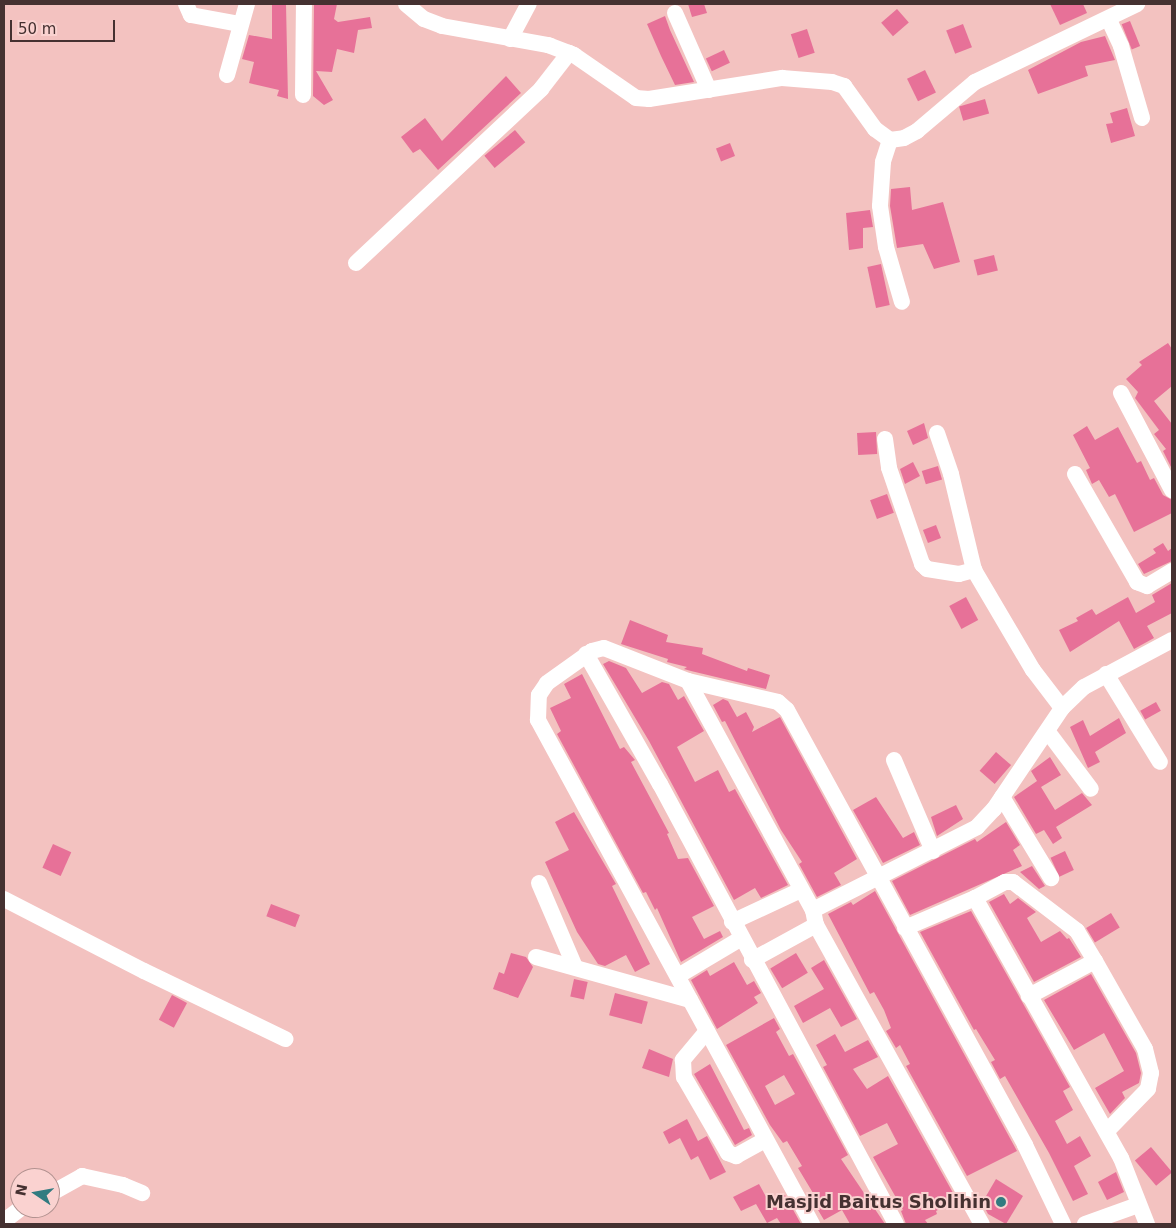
<!DOCTYPE html>
<style>
body{margin:0}
#map{position:relative;width:1176px;height:1228px;overflow:hidden;background:#f3c2c0;font-family:"DejaVu Sans",sans-serif}
div>[style]{position:absolute}
.building>*{inset:0;background:#e77198;transform-origin:0 0}
.minor>*{height:16px;margin:-8px;padding:0 8px;transform-origin:8px;border-radius:8px;background:#fff}
.dots>*{width:14px;height:14px;translate:-50% -50%;box-sizing:border-box;border:2px solid #fad2d0;border-radius:50%}
span{translate:-50% -50%;white-space:nowrap;text-align:center;line-height:1.15;-webkit-text-stroke:4px #fad2d0;paint-order:stroke}
.poi-label{font-size:18px;color:#453131;font-weight:700}
.right{translate:-100% -50%;text-align:right}
.frame{position:absolute;inset:0;border:5px solid #453131;pointer-events:none}
.north{position:absolute;left:10px;top:1168px;width:50px;height:50px;box-sizing:border-box;background:#fad2d0;border:1px solid #b29290;border-radius:50%;rotate:282deg;font-size:14px;font-weight:700;line-height:20px;text-align:center;color:#453131}
.north::after{content:'';display:block;margin:auto;width:18px;height:22px;background:#327b80;clip-path:polygon(50% 0,100% 100%,50% 72%,0 100%)}
.scale{position:absolute;left:10px;top:20px;width:105px;height:22px;box-sizing:border-box;border:2px solid #453131;border-top:0;padding-left:6px;font-size:15px;line-height:18px;white-space:nowrap;color:#453131;-webkit-text-stroke:4px #fad2d0;paint-order:stroke}
</style>
<div id="map">
<div class="building">
<div style="clip-path:polygon(272px 4px,286px 4px,288px 99px,277px 96px,279px 90px,249px 83px,254px 62px,242px 59px,249px 35px,272px 39px)"></div>
<div style="clip-path:polygon(314px 4px,337px 4px,334px 19px,338px 22px,370px 17px,372px 28px,358px 30px,354px 53px,337px 49px,332px 72px,316px 71px,333px 100px,324px 105px,313px 96px)"></div>
<div style="clip-path:polygon(688px 4px,704px 4px,707px 13px,692px 17px)"></div>
<div style="clip-path:polygon(1050px 4px,1083px 4px,1087px 13px,1060px 25px)"></div>
<div style="left:897px;top:9px;width:18px;height:21px;rotate:49deg"></div>
<div style="clip-path:polygon(665px 16px,670px 30px,694px 82px,675px 85px,661px 56px,647px 24px)"></div>
<div style="left:1130px;top:21px;width:27px;height:9px;rotate:68deg"></div>
<div style="left:963px;top:24px;width:25px;height:18px;rotate:69deg"></div>
<div style="left:807px;top:29px;width:25px;height:17px;rotate:72deg"></div>
<div style="clip-path:polygon(1105px 36px,1115px 60px,1085px 66px,1088px 76px,1038px 94px,1028px 70px,1081px 42px)"></div>
<div style="left:724px;top:50px;width:14px;height:20px;rotate:65deg"></div>
<div style="left:925px;top:70px;width:25px;height:20px;rotate:64deg"></div>
<div style="clip-path:polygon(506px 76px,521px 93px,438px 170px,420px 149px,413px 153px,401px 137px,425px 118px,442px 141px)"></div>
<div style="left:985px;top:99px;width:15px;height:27px;rotate:74deg"></div>
<div style="clip-path:polygon(1127px 108px,1135px 136px,1111px 143px,1106px 124px,1113px 123px,1110px 113px)"></div>
<div style="left:515px;top:130px;width:16px;height:40px;rotate:50deg"></div>
<div style="left:730px;top:143px;width:14px;height:15px;rotate:69deg"></div>
<div style="clip-path:polygon(910px 187px,912px 210px,943px 202px,960px 262px,934px 269px,923px 244px,897px 248px,890px 206px,891px 189px)"></div>
<div style="clip-path:polygon(870px 210px,873px 227px,863px 228px,863px 248px,849px 250px,846px 213px)"></div>
<div style="left:994px;top:255px;width:16px;height:21px;rotate:76deg"></div>
<div style="left:881px;top:264px;width:42px;height:14px;rotate:78deg"></div>
<div style="clip-path:polygon(1168px 343px,1172px 349px,1172px 386px,1154px 401px,1172px 424px,1172px 469px,1163px 451px,1166px 449px,1154px 434px,1159px 430px,1135px 398px,1138px 392px,1126px 379px,1142px 365px,1139px 362px)"></div>
<div style="clip-path:polygon(924px 423px,928px 438px,913px 445px,907px 431px)"></div>
<div style="clip-path:polygon(1087px 426px,1095px 440px,1118px 427px,1137px 463px,1141px 461px,1150px 480px,1154px 478px,1163px 495px,1172px 500px,1172px 513px,1134px 532px,1115px 494px,1109px 497px,1099px 480px,1092px 484px,1086px 470px,1090px 468px,1073px 435px)"></div>
<div style="left:876px;top:432px;width:22px;height:19px;rotate:87deg"></div>
<div style="clip-path:polygon(913px 462px,920px 476px,905px 484px,900px 469px)"></div>
<div style="left:938px;top:466px;width:14px;height:17px;rotate:73deg"></div>
<div style="left:887px;top:494px;width:20px;height:18px;rotate:70deg"></div>
<div style="left:936px;top:525px;width:14px;height:14px;rotate:69deg"></div>
<div style="clip-path:polygon(1163px 543px,1168px 551px,1172px 548px,1172px 561px,1144px 574px,1138px 564px,1156px 553px,1153px 549px)"></div>
<div style="clip-path:polygon(1172px 583px,1172px 613px,1147px 626px,1154px 638px,1134px 649px,1119px 621px,1070px 652px,1059px 630px,1078px 621px,1076px 618px,1092px 609px,1096px 615px,1128px 597px,1136px 613px,1155px 602px,1152px 595px)"></div>
<div style="left:966px;top:597px;width:26px;height:19px;rotate:62deg"></div>
<div style="clip-path:polygon(630px 620px,668px 635px,666px 642px,703px 648px,702px 654px,747px 671px,748px 668px,770px 675px,766px 689px,691px 671px,684px 669px,687px 667px,667px 662px,668px 659px,621px 644px)"></div>
<div style="clip-path:polygon(609px 661px,626px 668px,642px 693px,662px 682px,669px 684px,678px 700px,684px 696px,704px 731px,677px 747px,695px 782px,718px 770px,729px 792px,735px 789px,788px 885px,761px 898px,755px 888px,734px 900px,649px 741px,603px 664px)"></div>
<div style="clip-path:polygon(582px 674px,620px 749px,624px 747px,635px 760px,631px 762px,669px 833px,667px 834px,678px 859px,688px 858px,714px 906px,692px 917px,704px 939px,720px 931px,723px 937px,681px 962px,657px 908px,655px 910px,646px 892px,643px 893px,557px 734px,561px 731px,550px 708px,571px 698px,564px 684px)"></div>
<div style="clip-path:polygon(723px 699px,728px 701px,737px 717px,746px 712px,754px 727px,752px 732px,780px 717px,857px 859px,834px 873px,841px 885px,817px 897px,799px 864px,802px 862px,781px 830px,725px 721px,722px 722px,713px 705px)"></div>
<div style="left:1156px;top:702px;width:10px;height:18px;rotate:61deg"></div>
<div style="clip-path:polygon(1119px 718px,1126px 733px,1095px 752px,1100px 762px,1088px 768px,1070px 727px,1083px 720px,1090px 736px)"></div>
<div style="left:996px;top:752px;width:20px;height:25px;rotate:41deg"></div>
<div style="clip-path:polygon(1050px 757px,1061px 775px,1041px 787px,1055px 810px,1082px 793px,1092px 805px,1056px 827px,1062px 838px,1053px 844px,1044px 830px,1036px 834px,1014px 797px,1037px 781px,1031px 771px)"></div>
<div style="clip-path:polygon(876px 797px,903px 838px,914px 832px,920px 845px,883px 863px,853px 810px)"></div>
<div style="clip-path:polygon(956px 805px,963px 819px,937px 836px,931px 817px)"></div>
<div style="clip-path:polygon(574px 812px,616px 884px,612px 886px,650px 964px,635px 972px,626px 955px,605px 966px,598px 964px,577px 932px,545px 862px,569px 850px,555px 822px)"></div>
<div style="clip-path:polygon(1006px 822px,1020px 845px,1013px 850px,1022px 866px,910px 915px,892px 881px,975px 839px,977px 842px)"></div>
<div style="left:53px;top:844px;width:20px;height:26px;rotate:24deg"></div>
<div style="left:1065px;top:851px;width:21px;height:16px;rotate:65deg"></div>
<div style="clip-path:polygon(1032px 866px,1045px 886px,1039px 889px,1020px 872px)"></div>
<div style="clip-path:polygon(875px 891px,1017px 1151px,967px 1176px,906px 1066px,910px 1064px,900px 1045px,896px 1048px,886px 1031px,891px 1028px,884px 1010px,874px 992px,870px 994px,828px 914px,851px 902px,853px 905px)"></div>
<div style="clip-path:polygon(1004px 894px,1010px 904px,1018px 898px,1036px 912px,1027px 918px,1041px 942px,1060px 931px,1067px 939px,1069px 938px,1081px 957px,1034px 982px,989px 902px)"></div>
<div style="left:271px;top:904px;width:31px;height:13px;rotate:21deg"></div>
<div style="clip-path:polygon(971px 911px,1070px 1087px,1063px 1091px,1073px 1110px,1055px 1121px,1067px 1144px,1080px 1136px,1091px 1156px,1074px 1166px,1088px 1194px,1073px 1201px,1049px 1153px,1005px 1076px,1000px 1079px,991px 1062px,995px 1060px,976px 1029px,974px 1030px,920px 932px)"></div>
<div style="left:1111px;top:913px;width:17px;height:29px;rotate:59deg"></div>
<div style="clip-path:polygon(511px 953px,526px 957px,533px 967px,518px 998px,493px 989px,499px 972px,504px 974px)"></div>
<div style="left:796px;top:953px;width:23px;height:30px;rotate:59deg"></div>
<div style="clip-path:polygon(824px 960px,857px 1019px,841px 1027px,830px 1008px,803px 1023px,794px 1006px,824px 989px,811px 968px)"></div>
<div style="clip-path:polygon(734px 962px,747px 985px,754px 981px,761px 993px,754px 997px,758px 1003px,717px 1029px,691px 980px,707px 970px,710px 976px)"></div>
<div style="clip-path:polygon(1091px 974px,1136px 1053px,1141px 1073px,1139px 1083px,1122px 1092px,1125px 1098px,1110px 1114px,1095px 1088px,1124px 1071px,1104px 1033px,1074px 1050px,1044px 1000px)"></div>
<div style="left:574px;top:979px;width:14px;height:18px;rotate:12deg"></div>
<div style="left:615px;top:993px;width:34px;height:23px;rotate:15deg"></div>
<div style="left:172px;top:995px;width:17px;height:28px;rotate:28deg"></div>
<div style="clip-path:polygon(evenodd,774px 1018px,780px 1029px,776px 1032px,789px 1056px,793px 1054px,848px 1155px,841px 1159px,885px 1224px,850px 1224px,842px 1210px,824px 1220px,815px 1205px,819px 1203px,798px 1168px,802px 1166px,787px 1141px,783px 1143px,770px 1125px,726px 1045px,774px 1018px,784px 1075px,795px 1094px,775px 1105px,765px 1086px,784px 1075px)"></div>
<div style="clip-path:polygon(835px 1034px,845px 1052px,868px 1040px,878px 1057px,853px 1069px,867px 1089px,888px 1076px,957px 1200px,936px 1211px,937px 1214px,925px 1220px,928px 1224px,906px 1224px,901px 1211px,903px 1210px,873px 1157px,898px 1144px,887px 1123px,860px 1136px,823px 1067px,827px 1065px,816px 1045px)"></div>
<div style="clip-path:polygon(649px 1049px,673px 1059px,669px 1077px,642px 1068px)"></div>
<div style="clip-path:polygon(710px 1064px,744px 1130px,749px 1128px,752px 1135px,735px 1145px,694px 1074px)"></div>
<div style="clip-path:polygon(687px 1119px,698px 1141px,707px 1136px,726px 1172px,710px 1180px,698px 1156px,691px 1160px,680px 1138px,669px 1144px,663px 1132px)"></div>
<div style="left:1151px;top:1147px;width:33px;height:21px;rotate:50deg"></div>
<div style="clip-path:polygon(1116px 1172px,1124px 1192px,1107px 1200px,1098px 1182px)"></div>
<div style="clip-path:polygon(996px 1179px,1023px 1196px,1006px 1224px,988px 1214px,982px 1203px)"></div>
<div style="clip-path:polygon(759px 1184px,770px 1204px,785px 1195px,801px 1224px,781px 1224px,777px 1218px,767px 1223px,756px 1204px,741px 1211px,733px 1197px)"></div>
</div>
<div class="minor">
<div style="left:186px;top:4px;width:12px;rotate:66deg"></div>
<div style="left:191px;top:15px;width:50px;rotate:10.4deg"></div>
<div style="left:406px;top:4px;width:23px;rotate:40deg"></div>
<div style="left:424px;top:19px;width:19px;rotate:21deg"></div>
<div style="left:442px;top:26px;width:108px;rotate:10.2deg"></div>
<div style="left:548px;top:45px;width:28px;rotate:21deg"></div>
<div style="left:574px;top:55px;width:75px;rotate:34.7deg"></div>
<div style="left:636px;top:98px;width:13px;rotate:4deg"></div>
<div style="left:649px;top:99px;width:135px;rotate:-9deg"></div>
<div style="left:782px;top:78px;width:50px;rotate:4.6deg"></div>
<div style="left:832px;top:82px;width:13px;rotate:18deg"></div>
<div style="left:844px;top:86px;width:53px;rotate:54.2deg"></div>
<div style="left:875px;top:129px;width:19px;rotate:36deg"></div>
<div style="left:890px;top:140px;width:14px;rotate:-8deg"></div>
<div style="left:904px;top:138px;width:15px;rotate:-28deg"></div>
<div style="left:917px;top:131px;width:76px;rotate:-40.2deg"></div>
<div style="left:975px;top:82px;width:180px;rotate:-25.7deg"></div>
<div style="left:675px;top:13px;width:84px;rotate:66.2deg"></div>
<div style="left:1109px;top:20px;width:29px;rotate:65deg"></div>
<div style="left:1121px;top:46px;width:75px;rotate:73.7deg"></div>
<div style="left:510px;top:39px;width:40px;rotate:-62deg"></div>
<div style="left:227px;top:75px;width:74px;rotate:-74.3deg"></div>
<div style="left:303px;top:95px;width:91px;rotate:-89.4deg"></div>
<div style="left:890px;top:140px;width:23px;rotate:108deg"></div>
<div style="left:883px;top:162px;width:44px;rotate:93.9deg"></div>
<div style="left:880px;top:206px;width:41px;rotate:81.7deg"></div>
<div style="left:886px;top:247px;width:57px;rotate:73.8deg"></div>
<div style="left:356px;top:263px;width:254px;rotate:-43.2deg"></div>
<div style="left:541px;top:89px;width:46px;rotate:-52.1deg"></div>
<div style="left:1121px;top:393px;width:110px;rotate:62.3deg"></div>
<div style="left:937px;top:433px;width:43px;rotate:71.1deg"></div>
<div style="left:951px;top:474px;width:99px;rotate:76.5deg"></div>
<div style="left:885px;top:439px;width:29px;rotate:82deg"></div>
<div style="left:889px;top:468px;width:102px;rotate:71deg"></div>
<div style="left:922px;top:564px;width:7px;rotate:45deg"></div>
<div style="left:927px;top:569px;width:32px;rotate:9deg"></div>
<div style="left:959px;top:574px;width:16px;rotate:-15deg"></div>
<div style="left:974px;top:570px;width:116px;rotate:59.5deg"></div>
<div style="left:1033px;top:670px;width:48px;rotate:52.7deg"></div>
<div style="left:1075px;top:474px;width:125px;rotate:60.1deg"></div>
<div style="left:1137px;top:582px;width:11px;rotate:22deg"></div>
<div style="left:1147px;top:586px;width:29px;rotate:-31deg"></div>
<div style="left:586px;top:654px;width:150px;rotate:60.4deg"></div>
<div style="left:660px;top:784px;width:499px;rotate:61.8deg"></div>
<div style="left:1106px;top:674px;width:103px;rotate:58.5deg"></div>
<div style="left:688px;top:681px;width:261px;rotate:61.4deg"></div>
<div style="left:813px;top:910px;width:15px;rotate:79deg"></div>
<div style="left:816px;top:925px;width:342px;rotate:61deg"></div>
<div style="left:1048px;top:732px;width:71px;rotate:53deg"></div>
<div style="left:894px;top:760px;width:99px;rotate:66.8deg"></div>
<div style="left:1002px;top:797px;width:95px;rotate:58.8deg"></div>
<div style="left:539px;top:883px;width:91px;rotate:66.8deg"></div>
<div style="left:975px;top:898px;width:34px;rotate:-28deg"></div>
<div style="left:1005px;top:882px;width:8px"></div>
<div style="left:1013px;top:882px;width:81px;rotate:37.4deg"></div>
<div style="left:1077px;top:931px;width:35px;rotate:59deg"></div>
<div style="left:1095px;top:961px;width:75px;rotate:152.1deg"></div>
<div style="left:4px;top:899px;width:157px;rotate:27.2deg"></div>
<div style="left:144px;top:971px;width:157px;rotate:25.7deg"></div>
<div style="left:813px;top:910px;width:184px;rotate:-26.8deg"></div>
<div style="left:977px;top:827px;width:25px;rotate:-47deg"></div>
<div style="left:994px;top:809px;width:122px;rotate:-56deg"></div>
<div style="left:1062px;top:708px;width:30px;rotate:-44deg"></div>
<div style="left:1084px;top:687px;width:100px;rotate:-28.1deg"></div>
<div style="left:732px;top:922px;width:76px;rotate:-24.9deg"></div>
<div style="left:905px;top:928px;width:76px;rotate:-23.2deg"></div>
<div style="left:975px;top:898px;width:298px;rotate:60.7deg"></div>
<div style="left:1121px;top:1158px;width:71px;rotate:68.5deg"></div>
<div style="left:536px;top:957px;width:160px;rotate:15.6deg"></div>
<div style="left:752px;top:960px;width:73px;rotate:-28.7deg"></div>
<div style="left:1095px;top:961px;width:101px;rotate:60.4deg"></div>
<div style="left:1145px;top:1049px;width:25px;rotate:76deg"></div>
<div style="left:1151px;top:1073px;width:16px;rotate:101deg"></div>
<div style="left:1148px;top:1089px;width:59px;rotate:134.3deg"></div>
<div style="left:678px;top:976px;width:72px;rotate:-30.8deg"></div>
<div style="left:707px;top:1031px;width:38px;rotate:130deg"></div>
<div style="left:683px;top:1060px;width:17px;rotate:87deg"></div>
<div style="left:684px;top:1077px;width:88px;rotate:59.9deg"></div>
<div style="left:728px;top:1153px;width:9px;rotate:21deg"></div>
<div style="left:736px;top:1156px;width:33px;rotate:-29deg"></div>
<div style="left:50px;top:1194px;width:37px;rotate:-29deg"></div>
<div style="left:82px;top:1176px;width:42px;rotate:12.4deg"></div>
<div style="left:123px;top:1185px;width:21px;rotate:23deg"></div>
<div style="left:4px;top:1221px;width:21px;rotate:-37deg"></div>
<div style="left:812px;top:1224px;width:574px;rotate:-118.53deg"></div>
<div style="left:538px;top:720px;width:25px;rotate:-88deg"></div>
<div style="left:539px;top:695px;width:14px;rotate:-56deg"></div>
<div style="left:547px;top:683px;width:55px;rotate:-35.4deg"></div>
<div style="left:592px;top:651px;width:12px;rotate:-14deg"></div>
<div style="left:604px;top:648px;width:90px;rotate:21.4deg"></div>
<div style="left:688px;top:681px;width:92px;rotate:13.1deg"></div>
<div style="left:778px;top:702px;width:12px;rotate:42deg"></div>
<div style="left:787px;top:710px;width:496px;rotate:61.3deg"></div>
<div style="left:1025px;top:1145px;width:88px;rotate:64.3deg"></div>
<div style="left:1085px;top:1224px;width:56px;rotate:-19.7deg"></div>
</div>
<div class="dots">
<div style="left:1001px;top:1202px;background:#327b80"></div>
</div>
<div class="poi-label">
<span class="right" style="left:991px;top:1202px">Masjid Baitus Sholihin</span>
</div>
<div class="frame"></div>
<div class="north">N</div>
<div class="scale">50 m</div>
</div>
